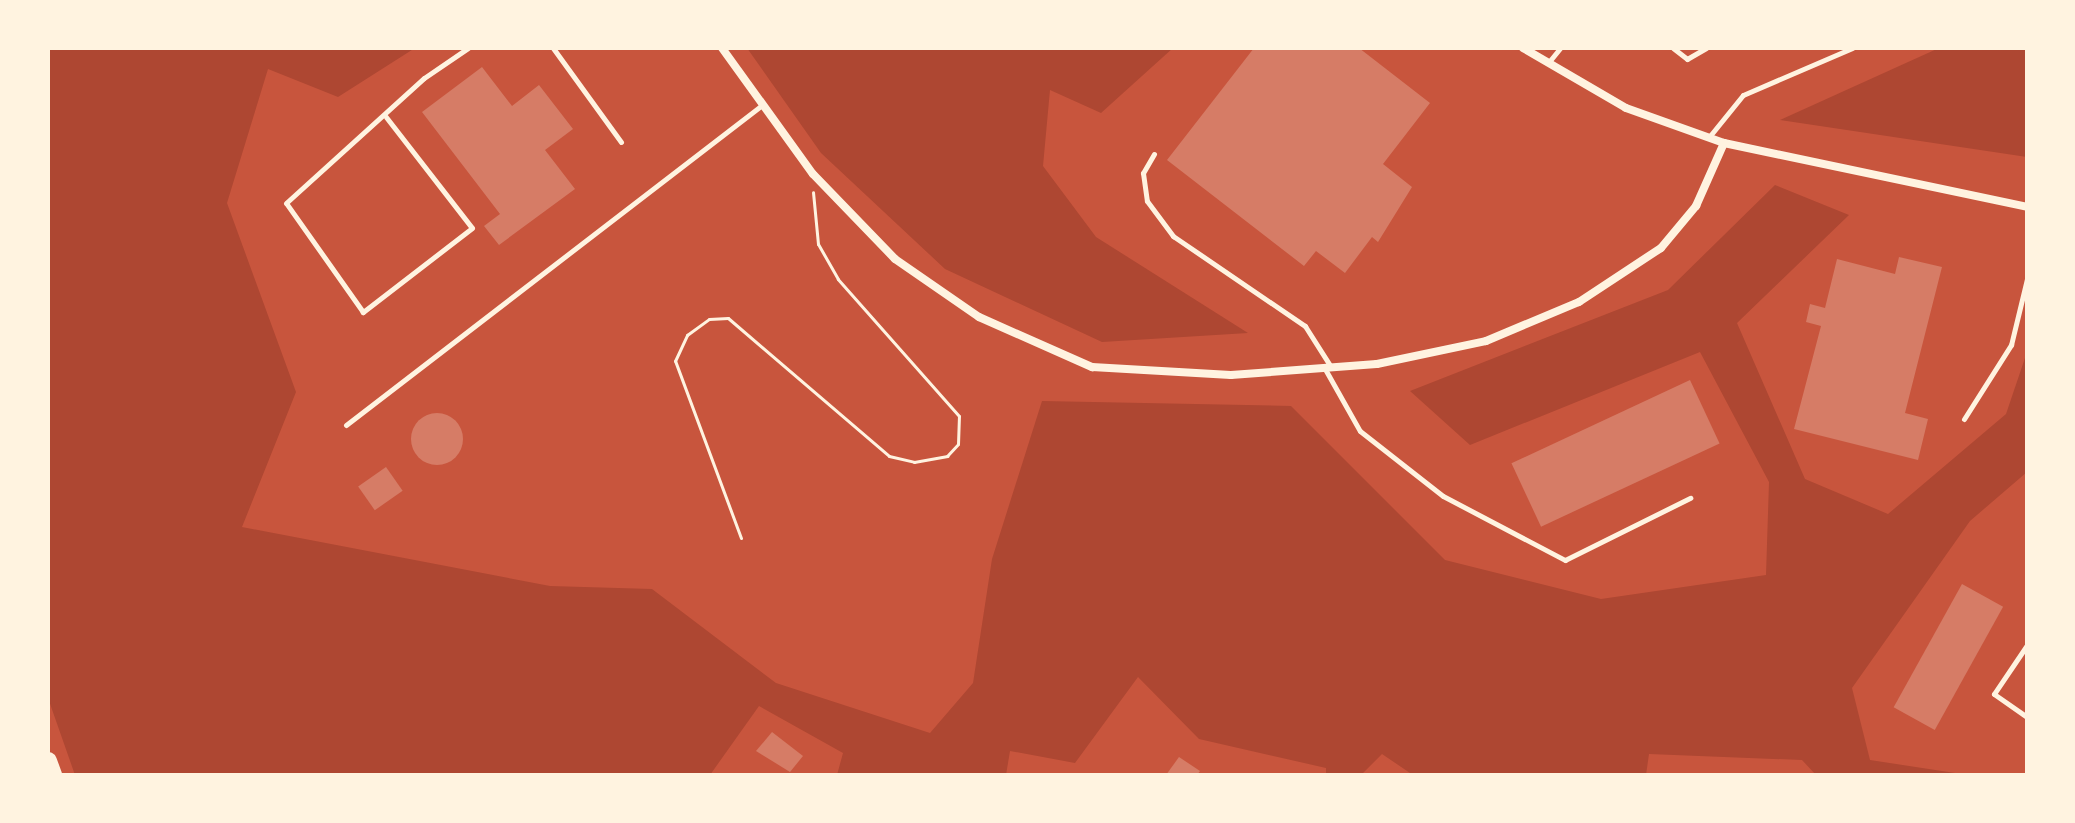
<!DOCTYPE html>
<style>
body{margin:0}
#map{position:relative;width:2075px;height:823px;overflow:hidden;background:#c8553d;font-family:"Golos Text",sans-serif}
div>[style]{position:absolute}
.green>*{inset:0;background:#ae4732}
.building>*{inset:0;background:#d67c66;transform-origin:0 0}
.round{border-radius:50%}
.path>*{height:3px;margin:-1.5px;padding:0 1.5px;transform-origin:1.5px;border-radius:1.5px;background:#fff3e0}
.service>*{height:5px;margin:-2.5px;padding:0 2.5px;transform-origin:2.5px;border-radius:2.5px;background:#fff3e0}
.minor>*{height:8px;margin:-4px;padding:0 4px;transform-origin:4px;border-radius:4px;background:#fff3e0}
.motorway>*{height:18px;margin:-9px;padding:0 9px;transform-origin:9px;border-radius:9px;background:#fff3e0}
span{translate:-50% -50%;white-space:nowrap;text-align:center;line-height:1.15;-webkit-text-stroke:8px #fff3e0;paint-order:stroke}
.frame{position:absolute;inset:0;border:50px solid #fff3e0;pointer-events:none}
</style>
<div id="map">
<div class="green">
<div style="clip-path:polygon(48px 48px,415px 48px,338px 97px,268px 69px,227px 203px,296px 392px,242px 527px,550px 586px,652px 589px,776px 683px,930px 733px,973px 683px,992px 559px,1042px 401px,1291px 406px,1445px 560px,1601px 599px,1766px 575px,1769px 482px,1700px 352px,1470px 445px,1410px 391px,1668px 290px,1775px 185px,1849px 215px,1737px 323px,1805px 479px,1888px 514px,2006px 414px,2027px 352px,2027px 472px,1970px 521px,1852px 688px,1870px 760px,1968px 775px,1816px 775px,1802px 760px,1649px 754px,1646px 775px,1413px 775px,1382px 754px,1361px 775px,1326px 775px,1326px 768px,1199px 739px,1138px 677px,1075px 763px,1010px 751px,1006px 775px,837px 775px,843px 753px,759px 706px,710px 775px,75px 775px,48px 698px)"></div>
<div style="clip-path:polygon(747px 48px,1173px 48px,1101px 113px,1050px 90px,1043px 166px,1096px 237px,1248px 333px,1102px 342px,945px 269px,821px 153px)"></div>
<div style="clip-path:polygon(1939px 48px,2027px 48px,2027px 157px,1780px 120px)"></div>
</div>
<div class="building">
<div style="clip-path:polygon(1254px 48px,1359px 48px,1430px 103px,1383px 164px,1412px 187px,1378px 242px,1372px 237px,1345px 273px,1316px 251px,1304px 266px,1167px 160px)"></div>
<div style="clip-path:polygon(482px 67px,512px 106px,539px 85px,573px 129px,545px 150px,575px 189px,499px 245px,484px 226px,500px 214px,422px 112px)"></div>
<div style="clip-path:polygon(1899px 257px,1942px 267px,1905px 413px,1928px 419px,1918px 460px,1794px 429px,1821px 326px,1806px 322px,1810px 304px,1825px 308px,1837px 259px,1895px 274px)"></div>
<div style="left:1690px;top:380px;width:70px;height:197px;rotate:65deg"></div>
<div class="round" style="left:411px;top:413px;width:52px;height:52px"></div>
<div style="left:386px;top:467px;width:29px;height:34px;rotate:55deg"></div>
<div style="left:1962px;top:584px;width:47px;height:141px;rotate:29deg"></div>
<div style="clip-path:polygon(772px 732px,803px 756px,790px 772px,756px 751px)"></div>
<div style="clip-path:polygon(1179px 757px,1200px 771px,1197px 775px,1166px 775px)"></div>
</div>
<div class="path">
<div style="left:741px;top:538px;width:189px;rotate:-110.4deg"></div>
<div style="left:675px;top:361px;width:29px;rotate:-65deg"></div>
<div style="left:687px;top:335px;width:27px;rotate:-36deg"></div>
<div style="left:709px;top:319px;width:19px;rotate:-3deg"></div>
<div style="left:728px;top:318px;width:212px;rotate:40.6deg"></div>
<div style="left:889px;top:456px;width:26px;rotate:13deg"></div>
<div style="left:914px;top:462px;width:34px;rotate:-10deg"></div>
<div style="left:947px;top:456px;width:16px;rotate:-47deg"></div>
<div style="left:958px;top:444px;width:28px;rotate:-88deg"></div>
<div style="left:959px;top:416px;width:183px;rotate:-131.5deg"></div>
<div style="left:838px;top:279px;width:40px;rotate:-119.7deg"></div>
<div style="left:818px;top:244px;width:52px;rotate:-95.5deg"></div>
</div>
<div class="service">
<div style="left:553px;top:48px;width:116px;rotate:54.1deg"></div>
<div style="left:1673px;top:48px;width:18px;rotate:38deg"></div>
<div style="left:1687px;top:59px;width:22px;rotate:-30deg"></div>
<div style="left:1548px;top:63px;width:19px;rotate:-51deg"></div>
<div style="left:386px;top:117px;width:140px;rotate:52.2deg"></div>
<div style="left:472px;top:228px;width:138px;rotate:142.4deg"></div>
<div style="left:363px;top:312px;width:133px;rotate:-125.2deg"></div>
<div style="left:286px;top:203px;width:186px;rotate:-42.2deg"></div>
<div style="left:424px;top:78px;width:53px;rotate:-34.3deg"></div>
<div style="left:1709px;top:137px;width:54px;rotate:-51deg"></div>
<div style="left:1743px;top:95px;width:119px;rotate:-23.3deg"></div>
<div style="left:1154px;top:154px;width:22px;rotate:120deg"></div>
<div style="left:1143px;top:173px;width:28px;rotate:82deg"></div>
<div style="left:1147px;top:201px;width:44px;rotate:53.4deg"></div>
<div style="left:1173px;top:236px;width:160px;rotate:34.3deg"></div>
<div style="left:1305px;top:326px;width:49px;rotate:57.6deg"></div>
<div style="left:1325px;top:369px;width:71px;rotate:60.6deg"></div>
<div style="left:1360px;top:431px;width:105px;rotate:38.1deg"></div>
<div style="left:1443px;top:496px;width:138px;rotate:27.7deg"></div>
<div style="left:1565px;top:560px;width:140px;rotate:-26.4deg"></div>
<div style="left:1964px;top:419px;width:88px;rotate:-57.6deg"></div>
<div style="left:2011px;top:345px;width:68px;rotate:-76.4deg"></div>
<div style="left:346px;top:425px;width:525px;rotate:-37.57deg"></div>
<div style="left:2027px;top:645px;width:59px;rotate:124deg"></div>
<div style="left:1994px;top:694px;width:40px;rotate:34.9deg"></div>
</div>
<div class="minor">
<div style="left:722px;top:48px;width:155px;rotate:54.2deg"></div>
<div style="left:813px;top:174px;width:118px;rotate:46deg"></div>
<div style="left:895px;top:259px;width:102px;rotate:34.6deg"></div>
<div style="left:979px;top:317px;width:124px;rotate:23.9deg"></div>
<div style="left:1092px;top:367px;width:139px;rotate:3.3deg"></div>
<div style="left:1231px;top:375px;width:146px;rotate:-4.3deg"></div>
<div style="left:1377px;top:364px;width:111px;rotate:-11.9deg"></div>
<div style="left:1486px;top:341px;width:101px;rotate:-22.8deg"></div>
<div style="left:1579px;top:302px;width:98px;rotate:-33.4deg"></div>
<div style="left:1661px;top:248px;width:55px;rotate:-50.2deg"></div>
<div style="left:1696px;top:206px;width:69px;rotate:-66deg"></div>
<div style="left:1523px;top:48px;width:119px;rotate:30.2deg"></div>
<div style="left:1626px;top:108px;width:104px;rotate:19.7deg"></div>
<div style="left:1724px;top:143px;width:310px;rotate:11.9deg"></div>
</div>
<div class="motorway">
<div style="left:48px;top:761px;width:15px;rotate:70deg"></div>
</div>
<div class="frame"></div>
</div>
